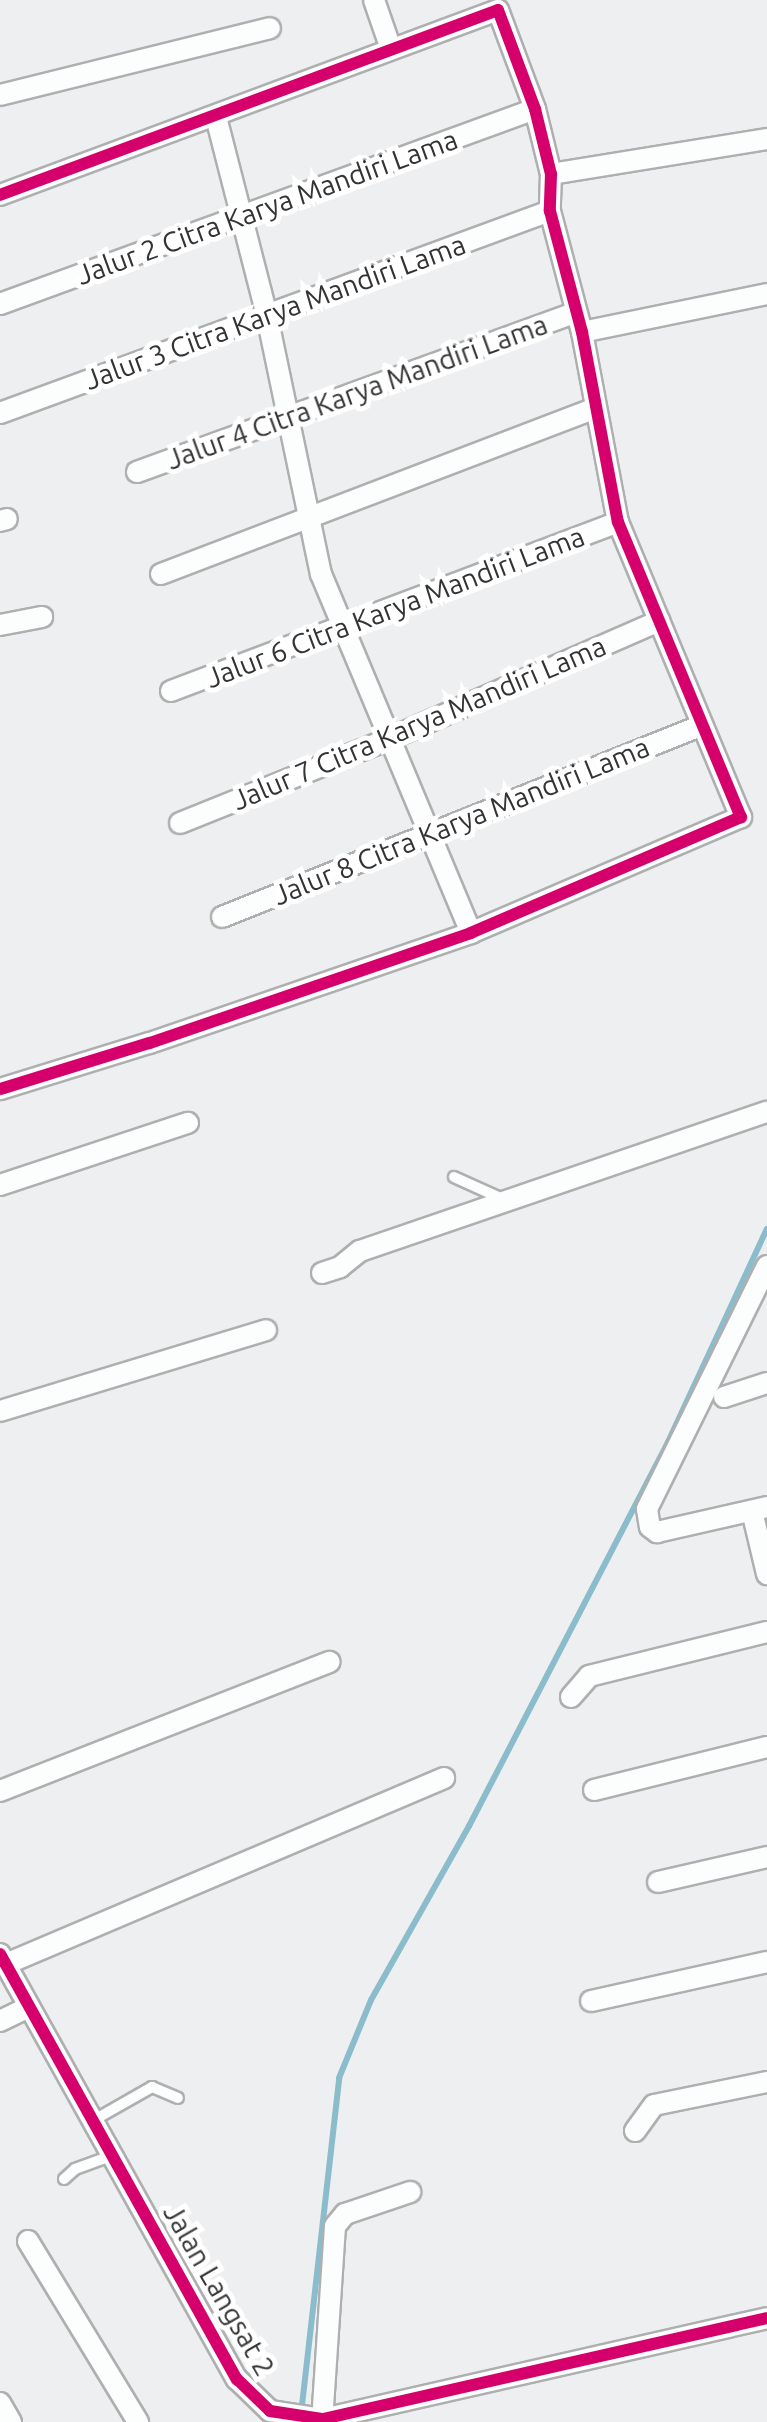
<!DOCTYPE html>
<style>
body{margin:0}
#map{position:relative;width:767px;height:2422px;overflow:hidden;background:#eeeff0;font-family:Ubuntu,sans-serif}
div>[style]{position:absolute}
.stream>*{height:6px;margin:-3px;padding:0 3px;transform-origin:3px;border-radius:3px;background:#8bbccb}
.roads{filter:drop-shadow(2px 0 #aeafb0) drop-shadow(-2px 0 #aeafb0) drop-shadow(0 2px #aeafb0) drop-shadow(0 -2px #aeafb0)}
.service>*{height:10px;margin:-5px;padding:0 5px;transform-origin:5px;border-radius:5px;background:#fcfdfd}
.minor>*{height:20px;margin:-10px;padding:0 10px;transform-origin:10px;border-radius:10px;background:#fcfdfd}
.cycleway>*{height:12px;margin:-6px;padding:0 6px;transform-origin:6px;border-radius:6px;background:#d6006c}
span{translate:-50% -50%;white-space:nowrap;text-align:center;line-height:1.15;-webkit-text-stroke:10px #fff;paint-order:stroke}
.street-label{font-size:28px;color:#333334}
</style>
<div id="map">
<div class="stream">
<div style="left:301px;top:2414px;width:338px;rotate:-83.5deg"></div>
<div style="left:339px;top:2078px;width:84px;rotate:-67.7deg"></div>
<div style="left:371px;top:2000px;width:200px;rotate:-60.6deg"></div>
<div style="left:469px;top:1826px;width:433px;rotate:-62.6deg"></div>
<div style="left:668px;top:1442px;width:235px;rotate:-65.1deg"></div>
</div>
<div class="roads">
<div class="service">
<div style="left:454px;top:1177px;width:56px;rotate:24.3deg"></div>
<div style="left:94px;top:2120px;width:67px;rotate:-29.6deg"></div>
<div style="left:152px;top:2087px;width:28px;rotate:23deg"></div>
<div style="left:64px;top:2179px;width:15px;rotate:-42deg"></div>
<div style="left:75px;top:2169px;width:38px;rotate:-20deg"></div>
</div>
<div class="minor">
<div style="left:374px;top:0;width:52px;rotate:70.9deg"></div>
<div style="left:0;top:95px;width:278px;rotate:-13.9deg"></div>
<div style="left:216px;top:117px;width:205px;rotate:75.6deg"></div>
<div style="left:267px;top:316px;width:264px;rotate:78.2deg"></div>
<div style="left:321px;top:574px;width:389px;rotate:67.3deg"></div>
<div style="left:551px;top:174px;width:219px;rotate:-9.2deg"></div>
<div style="left:0;top:195px;width:531px;rotate:-20.38deg"></div>
<div style="left:498px;top:10px;width:106px;rotate:69.5deg"></div>
<div style="left:535px;top:109px;width:67px;rotate:76.2deg"></div>
<div style="left:551px;top:174px;width:37px;rotate:92deg"></div>
<div style="left:550px;top:211px;width:125px;rotate:75.2deg"></div>
<div style="left:582px;top:332px;width:193px;rotate:79.3deg"></div>
<div style="left:618px;top:522px;width:320px;rotate:67.4deg"></div>
<div style="left:741px;top:817px;width:294px;rotate:156.8deg"></div>
<div style="left:471px;top:933px;width:340px;rotate:161.1deg"></div>
<div style="left:149px;top:1043px;width:156px;rotate:162.8deg"></div>
<div style="left:0;top:304px;width:569px;rotate:-20.03deg"></div>
<div style="left:582px;top:332px;width:189px;rotate:-11.6deg"></div>
<div style="left:0;top:413px;width:586px;rotate:-20.17deg"></div>
<div style="left:137px;top:472px;width:467px;rotate:-20deg"></div>
<div style="left:0;top:521px;width:7px;rotate:-16deg"></div>
<div style="left:161px;top:574px;width:465px;rotate:-20.9deg"></div>
<div style="left:0;top:625px;width:43px;rotate:-10.8deg"></div>
<div style="left:171px;top:691px;width:478px;rotate:-20.7deg"></div>
<div style="left:180px;top:823px;width:225px;rotate:-21.9deg"></div>
<div style="left:389px;top:739px;width:295px;rotate:-23.6deg"></div>
<div style="left:222px;top:917px;width:515px;rotate:-21.78deg"></div>
<div style="left:0;top:1185px;width:198px;rotate:-18.3deg"></div>
<div style="left:767px;top:1266px;width:271px;rotate:116.3deg"></div>
<div style="left:647px;top:1509px;width:18px;rotate:81deg"></div>
<div style="left:650px;top:1527px;width:9px;rotate:36deg"></div>
<div style="left:657px;top:1532px;width:113px;rotate:-12.8deg"></div>
<div style="left:322px;top:1273px;width:19px;rotate:-18deg"></div>
<div style="left:340px;top:1267px;width:26px;rotate:-39deg"></div>
<div style="left:360px;top:1251px;width:430px;rotate:-18.9deg"></div>
<div style="left:724px;top:1397px;width:45px;rotate:-18deg"></div>
<div style="left:0;top:1411px;width:278px;rotate:-16.9deg"></div>
<div style="left:752px;top:1511px;width:65px;rotate:76.6deg"></div>
<div style="left:571px;top:1697px;width:28px;rotate:-49deg"></div>
<div style="left:589px;top:1676px;width:183px;rotate:-13.9deg"></div>
<div style="left:594px;top:1790px;width:178px;rotate:-14deg"></div>
<div style="left:0;top:1791px;width:354px;rotate:-21.4deg"></div>
<div style="left:658px;top:1882px;width:112px;rotate:-12.9deg"></div>
<div style="left:0;top:1954px;width:487px;rotate:60.9deg"></div>
<div style="left:237px;top:2379px;width:46px;rotate:44.1deg"></div>
<div style="left:270px;top:2411px;width:54px;rotate:8.6deg"></div>
<div style="left:323px;top:2419px;width:455px;rotate:-12.8deg"></div>
<div style="left:6px;top:1964px;width:476px;rotate:-23deg"></div>
<div style="left:591px;top:2001px;width:180px;rotate:-12.5deg"></div>
<div style="left:0;top:2021px;width:32px;rotate:-26deg"></div>
<div style="left:635px;top:2131px;width:32px;rotate:-54deg"></div>
<div style="left:654px;top:2105px;width:115px;rotate:-11.5deg"></div>
<div style="left:28px;top:2241px;width:212px;rotate:58.7deg"></div>
<div style="left:0;top:2403px;width:22px;rotate:60deg"></div>
<div style="left:322px;top:2422px;width:196px;rotate:-86.2deg"></div>
<div style="left:335px;top:2226px;width:16px;rotate:-50deg"></div>
<div style="left:345px;top:2214px;width:69px;rotate:-18.7deg"></div>
</div>
</div>
<div class="cycleway">
<div style="left:0;top:195px;width:531px;rotate:-20.38deg"></div>
<div style="left:498px;top:10px;width:106px;rotate:69.5deg"></div>
<div style="left:535px;top:109px;width:67px;rotate:76.2deg"></div>
<div style="left:551px;top:174px;width:37px;rotate:92deg"></div>
<div style="left:550px;top:211px;width:125px;rotate:75.2deg"></div>
<div style="left:582px;top:332px;width:193px;rotate:79.3deg"></div>
<div style="left:618px;top:522px;width:320px;rotate:67.4deg"></div>
<div style="left:741px;top:817px;width:294px;rotate:156.8deg"></div>
<div style="left:471px;top:933px;width:340px;rotate:161.1deg"></div>
<div style="left:149px;top:1043px;width:156px;rotate:162.8deg"></div>
<div style="left:0;top:1954px;width:487px;rotate:60.9deg"></div>
<div style="left:237px;top:2379px;width:46px;rotate:44.1deg"></div>
<div style="left:270px;top:2411px;width:54px;rotate:8.6deg"></div>
<div style="left:323px;top:2419px;width:455px;rotate:-12.8deg"></div>
</div>
<div class="street-label">
<span style="left:267px;top:207px;rotate:-20deg">Jalur 2 Citra Karya Mandiri Lama</span>
<span style="left:275px;top:312px;rotate:-20deg">Jalur 3 Citra Karya Mandiri Lama</span>
<span style="left:357px;top:392px;rotate:-20deg">Jalur 4 Citra Karya Mandiri Lama</span>
<span style="left:395px;top:607px;rotate:-21deg">Jalur 6 Citra Karya Mandiri Lama</span>
<span style="left:419px;top:723px;rotate:-23deg">Jalur 7 Citra Karya Mandiri Lama</span>
<span style="left:461px;top:821px;rotate:-22deg">Jalur 8 Citra Karya Mandiri Lama</span>
<span style="left:219px;top:2290px;rotate:60deg">Jalan Langsat 2</span>
</div>
</div>
